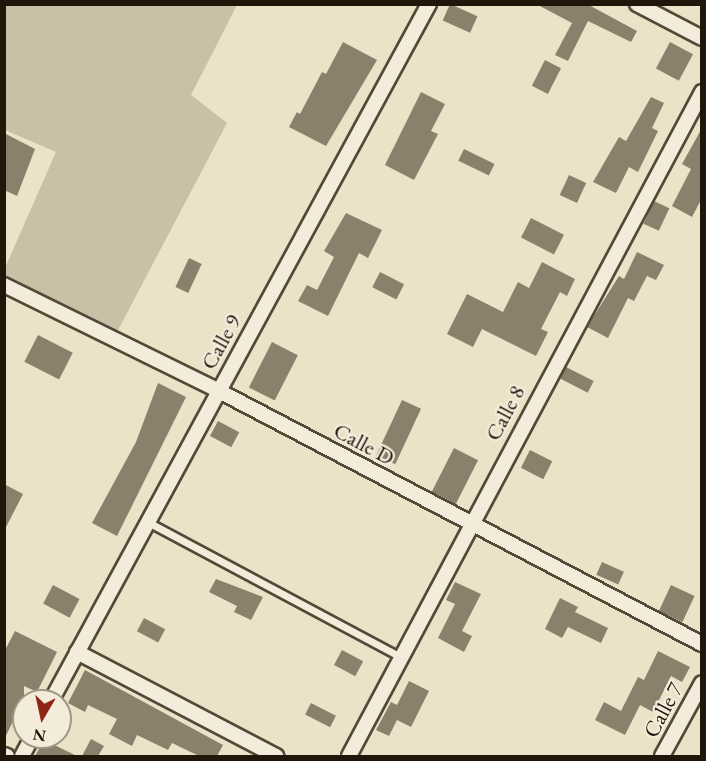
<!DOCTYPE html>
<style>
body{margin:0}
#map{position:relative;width:706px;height:761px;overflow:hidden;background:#ece2c7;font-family:"EB Garamond",serif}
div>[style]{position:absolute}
.green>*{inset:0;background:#cabfa7}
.building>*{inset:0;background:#8b806c;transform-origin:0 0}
.roads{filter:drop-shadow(2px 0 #544838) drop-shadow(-2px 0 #544838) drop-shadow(0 2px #544838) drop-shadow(0 -2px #544838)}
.service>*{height:7px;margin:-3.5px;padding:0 3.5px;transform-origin:3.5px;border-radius:3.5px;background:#f3ecdb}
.minor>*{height:14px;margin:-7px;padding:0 7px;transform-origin:7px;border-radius:7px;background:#f3ecdb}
span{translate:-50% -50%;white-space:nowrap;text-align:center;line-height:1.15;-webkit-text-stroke:4.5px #f3ecdb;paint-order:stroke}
.street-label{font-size:22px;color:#221509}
.frame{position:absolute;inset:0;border:6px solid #221509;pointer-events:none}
.north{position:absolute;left:12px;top:689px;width:60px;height:60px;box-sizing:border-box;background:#f3ecdb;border:2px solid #9f9687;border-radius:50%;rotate:189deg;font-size:16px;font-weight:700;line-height:24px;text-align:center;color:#221509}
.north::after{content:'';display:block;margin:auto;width:21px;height:27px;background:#8f2418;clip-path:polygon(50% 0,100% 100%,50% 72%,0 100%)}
</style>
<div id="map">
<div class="green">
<div style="clip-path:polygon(4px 5px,237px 5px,191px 95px,227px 123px,117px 332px,5px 277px,5px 268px,56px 152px,5px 130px)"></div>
</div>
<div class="building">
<div style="left:450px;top:4px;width:30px;height:18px;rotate:24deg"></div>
<div style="clip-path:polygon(536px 4px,587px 4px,637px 31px,631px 42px,588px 21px,568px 61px,555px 55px,572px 23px)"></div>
<div style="clip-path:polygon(343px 42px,377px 60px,326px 146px,289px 127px,297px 112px,300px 114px,322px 72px,326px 74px)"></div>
<div style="left:670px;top:42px;width:26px;height:30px;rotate:28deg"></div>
<div style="left:545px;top:60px;width:18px;height:29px;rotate:27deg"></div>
<div style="clip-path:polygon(421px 92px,445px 104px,431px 131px,438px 134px,414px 180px,385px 165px)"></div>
<div style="clip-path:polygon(651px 97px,664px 103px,652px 128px,658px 131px,638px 172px,629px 167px,616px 193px,593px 182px,619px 137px,626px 141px)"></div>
<div style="clip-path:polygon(702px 128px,702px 198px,692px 217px,672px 206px,691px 169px,682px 164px)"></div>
<div style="clip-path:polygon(4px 133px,35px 149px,17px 196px,4px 190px)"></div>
<div style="left:464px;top:149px;width:34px;height:13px;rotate:26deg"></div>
<div style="left:569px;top:175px;width:19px;height:22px;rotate:25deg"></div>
<div style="left:654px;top:201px;width:17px;height:25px;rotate:25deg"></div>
<div style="clip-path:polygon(346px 213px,382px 230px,368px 258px,359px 253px,328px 316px,298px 301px,307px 285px,317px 290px,334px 257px,324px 251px)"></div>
<div style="left:531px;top:218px;width:37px;height:22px;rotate:27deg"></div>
<div style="clip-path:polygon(637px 252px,664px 265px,656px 280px,647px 276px,634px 301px,628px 298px,608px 338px,587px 327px,619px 276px,624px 279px)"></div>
<div style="left:189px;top:258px;width:14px;height:32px;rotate:25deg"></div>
<div style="clip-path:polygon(542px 262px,575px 279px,567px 296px,560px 292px,541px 329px,548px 332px,536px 356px,482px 329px,473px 347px,447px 334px,467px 294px,503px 312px,518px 282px,529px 288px)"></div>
<div style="left:380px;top:272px;width:27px;height:17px;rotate:27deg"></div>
<div style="left:38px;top:335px;width:39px;height:30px;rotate:27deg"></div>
<div style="left:272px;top:342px;width:29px;height:51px;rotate:27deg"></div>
<div style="left:566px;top:367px;width:31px;height:13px;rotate:27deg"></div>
<div style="clip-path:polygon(158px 383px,186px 397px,117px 536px,92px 523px,136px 442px)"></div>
<div style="left:402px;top:400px;width:21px;height:61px;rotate:25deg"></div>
<div style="left:218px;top:421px;width:24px;height:17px;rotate:28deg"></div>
<div style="left:454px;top:448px;width:27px;height:49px;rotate:27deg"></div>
<div style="left:530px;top:450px;width:25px;height:20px;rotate:27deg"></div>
<div style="clip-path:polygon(4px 484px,23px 494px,4px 531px)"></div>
<div style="left:602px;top:562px;width:24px;height:14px;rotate:24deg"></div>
<div style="clip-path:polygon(216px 579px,263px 597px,251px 620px,234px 612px,237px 606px,209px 592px)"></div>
<div style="clip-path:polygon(455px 582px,481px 594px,462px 631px,472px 636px,464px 652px,438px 638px,455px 604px,446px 600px)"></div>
<div style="left:53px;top:585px;width:30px;height:21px;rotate:28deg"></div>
<div style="left:671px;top:585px;width:26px;height:29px;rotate:25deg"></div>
<div style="clip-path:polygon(560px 598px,578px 607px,575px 612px,608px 628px,601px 643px,568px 627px,562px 638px,545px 629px)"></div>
<div style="left:144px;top:618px;width:24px;height:15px;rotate:28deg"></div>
<div style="clip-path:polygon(15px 631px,57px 652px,37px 692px,24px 686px,24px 719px,16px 715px,4px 740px,4px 652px)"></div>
<div style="left:342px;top:650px;width:24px;height:17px;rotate:28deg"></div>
<div style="clip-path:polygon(658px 651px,690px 667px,682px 682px,671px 676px,653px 712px,640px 705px,625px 735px,595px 720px,604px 702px,621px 711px,638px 677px,644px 680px)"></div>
<div style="clip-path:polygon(85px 670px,223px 745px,217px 756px,199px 756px,172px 743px,168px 750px,137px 735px,132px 746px,109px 734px,117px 719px,88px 705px,85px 712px,68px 703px)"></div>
<div style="clip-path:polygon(409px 681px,429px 691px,411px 727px,397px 720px,389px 736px,376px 730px,391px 702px,397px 705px)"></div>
<div style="left:311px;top:703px;width:28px;height:13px;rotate:27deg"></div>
<div style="clip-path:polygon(91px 739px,104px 746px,98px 756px,82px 756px)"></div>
<div style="clip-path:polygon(44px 740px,77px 756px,35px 756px)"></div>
</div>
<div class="roads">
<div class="service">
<div style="left:146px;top:521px;width:289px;rotate:28.1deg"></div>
</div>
<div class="minor">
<div style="left:637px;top:4px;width:73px;rotate:27.6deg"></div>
<div style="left:4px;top:285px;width:240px;rotate:26.2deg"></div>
<div style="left:219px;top:391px;width:545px;rotate:27.65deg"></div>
<div style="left:77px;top:652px;width:225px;rotate:27.6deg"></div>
<div style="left:51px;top:701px;width:793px;rotate:-61.53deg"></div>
<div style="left:4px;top:755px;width:3px;rotate:18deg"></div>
<div style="left:22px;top:756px;width:21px;rotate:-62deg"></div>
<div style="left:349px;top:756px;width:752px;rotate:-62deg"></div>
<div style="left:662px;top:756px;width:83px;rotate:-61.3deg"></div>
</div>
</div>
<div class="street-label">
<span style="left:221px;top:342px;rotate:-61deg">Calle 9</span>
<span style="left:505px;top:413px;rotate:-62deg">Calle 8</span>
<span style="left:364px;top:444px;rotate:28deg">Calle D</span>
<span style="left:663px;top:710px;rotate:-62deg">Calle 7</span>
</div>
<div class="frame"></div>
<div class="north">N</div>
</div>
